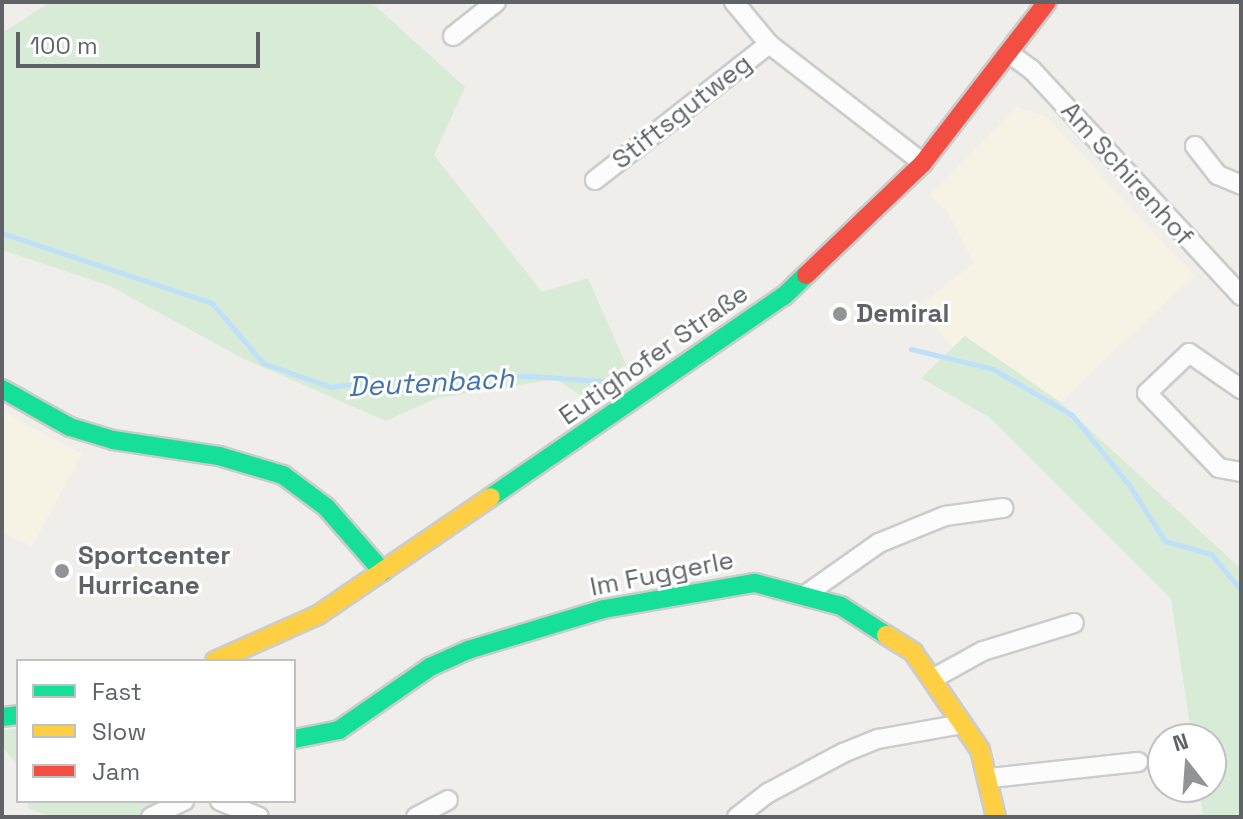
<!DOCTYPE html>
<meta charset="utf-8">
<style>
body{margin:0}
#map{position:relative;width:1243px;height:819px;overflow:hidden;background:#efeeea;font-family:"Space Grotesk",sans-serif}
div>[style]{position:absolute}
.commercial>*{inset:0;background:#f7f3e4}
.green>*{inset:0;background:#d8ebd6}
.stream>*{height:5px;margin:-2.5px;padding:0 2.5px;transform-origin:2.5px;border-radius:2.5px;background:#bfe0f9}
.roads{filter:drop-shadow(2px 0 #cbcccc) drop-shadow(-2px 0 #cbcccc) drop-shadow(0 2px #cbcccc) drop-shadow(0 -2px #cbcccc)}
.street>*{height:18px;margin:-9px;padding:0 9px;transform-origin:9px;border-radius:9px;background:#fdfcfc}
.fast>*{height:18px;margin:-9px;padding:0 9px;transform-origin:9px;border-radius:9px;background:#16e098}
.slow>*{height:18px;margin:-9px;padding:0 9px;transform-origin:9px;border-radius:9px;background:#ffcf43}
.jam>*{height:18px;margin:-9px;padding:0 9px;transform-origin:9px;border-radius:9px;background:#f24e42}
.dots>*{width:22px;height:22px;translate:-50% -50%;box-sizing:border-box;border:4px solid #fff;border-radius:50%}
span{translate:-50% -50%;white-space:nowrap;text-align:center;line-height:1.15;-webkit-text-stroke:6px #fff;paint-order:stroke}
.street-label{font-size:26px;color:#5f6368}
.poi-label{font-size:26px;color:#5f6368;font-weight:700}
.left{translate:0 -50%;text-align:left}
.water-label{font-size:28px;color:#4174aa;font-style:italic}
.frame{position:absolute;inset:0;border:4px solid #5f6368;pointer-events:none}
.legend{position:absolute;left:16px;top:659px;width:280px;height:144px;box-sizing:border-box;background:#fff;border:2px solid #bfc1c3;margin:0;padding:10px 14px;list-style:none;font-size:24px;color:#5f6368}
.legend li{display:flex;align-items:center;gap:16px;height:40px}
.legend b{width:40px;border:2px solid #bfc1c3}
.north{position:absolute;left:1147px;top:723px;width:80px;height:80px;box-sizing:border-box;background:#fff;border:2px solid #bfc1c3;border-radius:50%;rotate:343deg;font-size:22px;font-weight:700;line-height:32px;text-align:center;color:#5f6368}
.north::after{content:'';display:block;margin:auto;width:28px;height:36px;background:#919496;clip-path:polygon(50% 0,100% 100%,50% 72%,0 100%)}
.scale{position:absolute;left:16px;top:32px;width:244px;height:36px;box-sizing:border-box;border:4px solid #5f6368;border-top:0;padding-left:10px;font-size:24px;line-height:28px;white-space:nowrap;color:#5f6368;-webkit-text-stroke:6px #fff;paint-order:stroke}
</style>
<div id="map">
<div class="commercial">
<div style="clip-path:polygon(1017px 107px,1047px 117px,1194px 276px,1060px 402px,965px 336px,953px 347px,916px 308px,974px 263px,947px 211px,930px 195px)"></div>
<div style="clip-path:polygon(2px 411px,82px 454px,32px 546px,5px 534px,2px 538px)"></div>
</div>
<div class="green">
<div style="clip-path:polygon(51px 2px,371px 2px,465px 87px,434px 155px,542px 292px,588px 278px,626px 365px,580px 395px,556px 379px,437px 398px,386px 421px,244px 359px,110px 286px,2px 250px,2px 33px)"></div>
<div style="clip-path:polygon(965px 336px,1060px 402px,1241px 569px,1241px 817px,1183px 817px,1203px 814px,1199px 787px,1211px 787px,1211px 739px,1192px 739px,1171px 599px,989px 417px,921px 378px)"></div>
<div style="clip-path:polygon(18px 728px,18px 766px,2px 746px,2px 731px)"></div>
<div style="clip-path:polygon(28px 801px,176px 801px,143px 817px,51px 817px,28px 808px)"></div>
</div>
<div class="stream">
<div style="left:2px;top:233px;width:221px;rotate:18.4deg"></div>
<div style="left:212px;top:303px;width:79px;rotate:49.6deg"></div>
<div style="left:263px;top:363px;width:71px;rotate:19.7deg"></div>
<div style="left:330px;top:387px;width:67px;rotate:-6.8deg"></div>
<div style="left:397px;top:379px;width:133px;rotate:-1.3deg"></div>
<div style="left:530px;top:376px;width:86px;rotate:4deg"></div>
<div style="left:911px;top:349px;width:84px;rotate:13.7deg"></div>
<div style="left:993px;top:369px;width:91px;rotate:30.2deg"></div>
<div style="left:1072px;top:415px;width:90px;rotate:50.8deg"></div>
<div style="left:1129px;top:485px;width:67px;rotate:57.3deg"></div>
<div style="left:1165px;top:541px;width:48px;rotate:15.8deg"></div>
<div style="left:1211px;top:554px;width:47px;rotate:50.2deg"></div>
</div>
<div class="roads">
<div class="street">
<div style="left:734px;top:2px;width:55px;rotate:50.2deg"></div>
<div style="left:769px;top:44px;width:195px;rotate:37.7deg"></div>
<div style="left:453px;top:36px;width:55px;rotate:-38.3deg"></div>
<div style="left:1010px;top:54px;width:27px;rotate:36deg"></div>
<div style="left:1032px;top:70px;width:308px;rotate:47.2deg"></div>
<div style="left:1195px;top:146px;width:37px;rotate:52deg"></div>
<div style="left:1218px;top:175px;width:25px;rotate:23deg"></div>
<div style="left:595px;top:180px;width:221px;rotate:-38deg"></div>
<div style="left:1241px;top:389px;width:63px;rotate:-145.3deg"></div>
<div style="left:1189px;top:353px;width:58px;rotate:136.4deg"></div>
<div style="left:1147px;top:393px;width:104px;rotate:46.2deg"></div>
<div style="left:1219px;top:468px;width:22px;rotate:10deg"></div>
<div style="left:808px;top:593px;width:87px;rotate:-35.2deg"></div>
<div style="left:879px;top:543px;width:71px;rotate:-22.2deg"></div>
<div style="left:945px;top:516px;width:59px;rotate:-7.9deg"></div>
<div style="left:934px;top:678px;width:56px;rotate:-28.9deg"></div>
<div style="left:983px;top:651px;width:95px;rotate:-17.1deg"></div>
<div style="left:990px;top:778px;width:149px;rotate:-6.2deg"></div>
<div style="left:220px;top:801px;width:42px;rotate:22.3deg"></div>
<div style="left:151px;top:817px;width:37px;rotate:-26deg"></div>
<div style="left:416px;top:817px;width:36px;rotate:-28deg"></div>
<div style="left:737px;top:817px;width:39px;rotate:-38deg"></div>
<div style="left:768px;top:793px;width:85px;rotate:-28.1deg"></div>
<div style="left:843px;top:753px;width:38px;rotate:-22deg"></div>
<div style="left:878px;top:739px;width:85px;rotate:-10.1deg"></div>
</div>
<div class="fast">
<div style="left:2px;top:389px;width:78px;rotate:29.2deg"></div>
<div style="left:70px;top:427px;width:45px;rotate:16.8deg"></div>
<div style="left:113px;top:440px;width:107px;rotate:8.6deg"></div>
<div style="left:219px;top:456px;width:67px;rotate:16.5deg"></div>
<div style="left:283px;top:475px;width:54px;rotate:36.7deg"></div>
<div style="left:326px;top:507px;width:86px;rotate:48.8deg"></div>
<div style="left:491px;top:497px;width:355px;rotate:-34.5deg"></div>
<div style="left:784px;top:296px;width:30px;rotate:-44deg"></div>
<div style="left:2px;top:717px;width:16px;rotate:-7deg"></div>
<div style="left:294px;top:739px;width:46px;rotate:-11.3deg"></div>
<div style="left:339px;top:730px;width:111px;rotate:-34.7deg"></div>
<div style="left:430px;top:667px;width:42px;rotate:-24.1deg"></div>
<div style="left:468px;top:650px;width:142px;rotate:-16.8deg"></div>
<div style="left:604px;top:609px;width:153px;rotate:-9.8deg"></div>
<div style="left:755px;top:583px;width:89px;rotate:15deg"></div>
<div style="left:841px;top:606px;width:54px;rotate:32.8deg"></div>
</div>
<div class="slow">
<div style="left:886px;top:635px;width:32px;rotate:32deg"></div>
<div style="left:913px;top:652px;width:119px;rotate:55.6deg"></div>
<div style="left:980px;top:750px;width:69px;rotate:76.6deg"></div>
<div style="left:215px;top:661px;width:113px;rotate:-24.1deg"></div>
<div style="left:318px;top:615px;width:209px;rotate:-34.3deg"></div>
</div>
<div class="jam">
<div style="left:806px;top:275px;width:162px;rotate:-43.7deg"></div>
<div style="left:923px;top:163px;width:203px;rotate:-52.4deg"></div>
</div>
</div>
<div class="dots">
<div style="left:840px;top:314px;background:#919496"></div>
<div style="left:62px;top:571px;background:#919496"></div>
</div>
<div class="street-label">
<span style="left:682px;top:112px;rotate:-38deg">Stiftsgutweg</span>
<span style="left:1127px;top:174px;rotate:48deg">Am Schirenhof</span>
<span style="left:654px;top:355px;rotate:-35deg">Eutighofer Straße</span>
<span style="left:662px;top:574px;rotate:-11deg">Im Fuggerle</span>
</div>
<div class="poi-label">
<span class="left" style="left:856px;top:314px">Demiral</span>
<span class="left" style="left:78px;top:571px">Sportcenter<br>Hurricane</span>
</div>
<div class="water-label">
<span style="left:431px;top:382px;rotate:-3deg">Deutenbach</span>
</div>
<div class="frame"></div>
<ul class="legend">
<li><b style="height:10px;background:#16e098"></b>Fast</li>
<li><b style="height:10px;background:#ffcf43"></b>Slow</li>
<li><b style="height:10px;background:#f24e42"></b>Jam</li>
</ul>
<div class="north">N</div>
<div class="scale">100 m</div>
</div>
